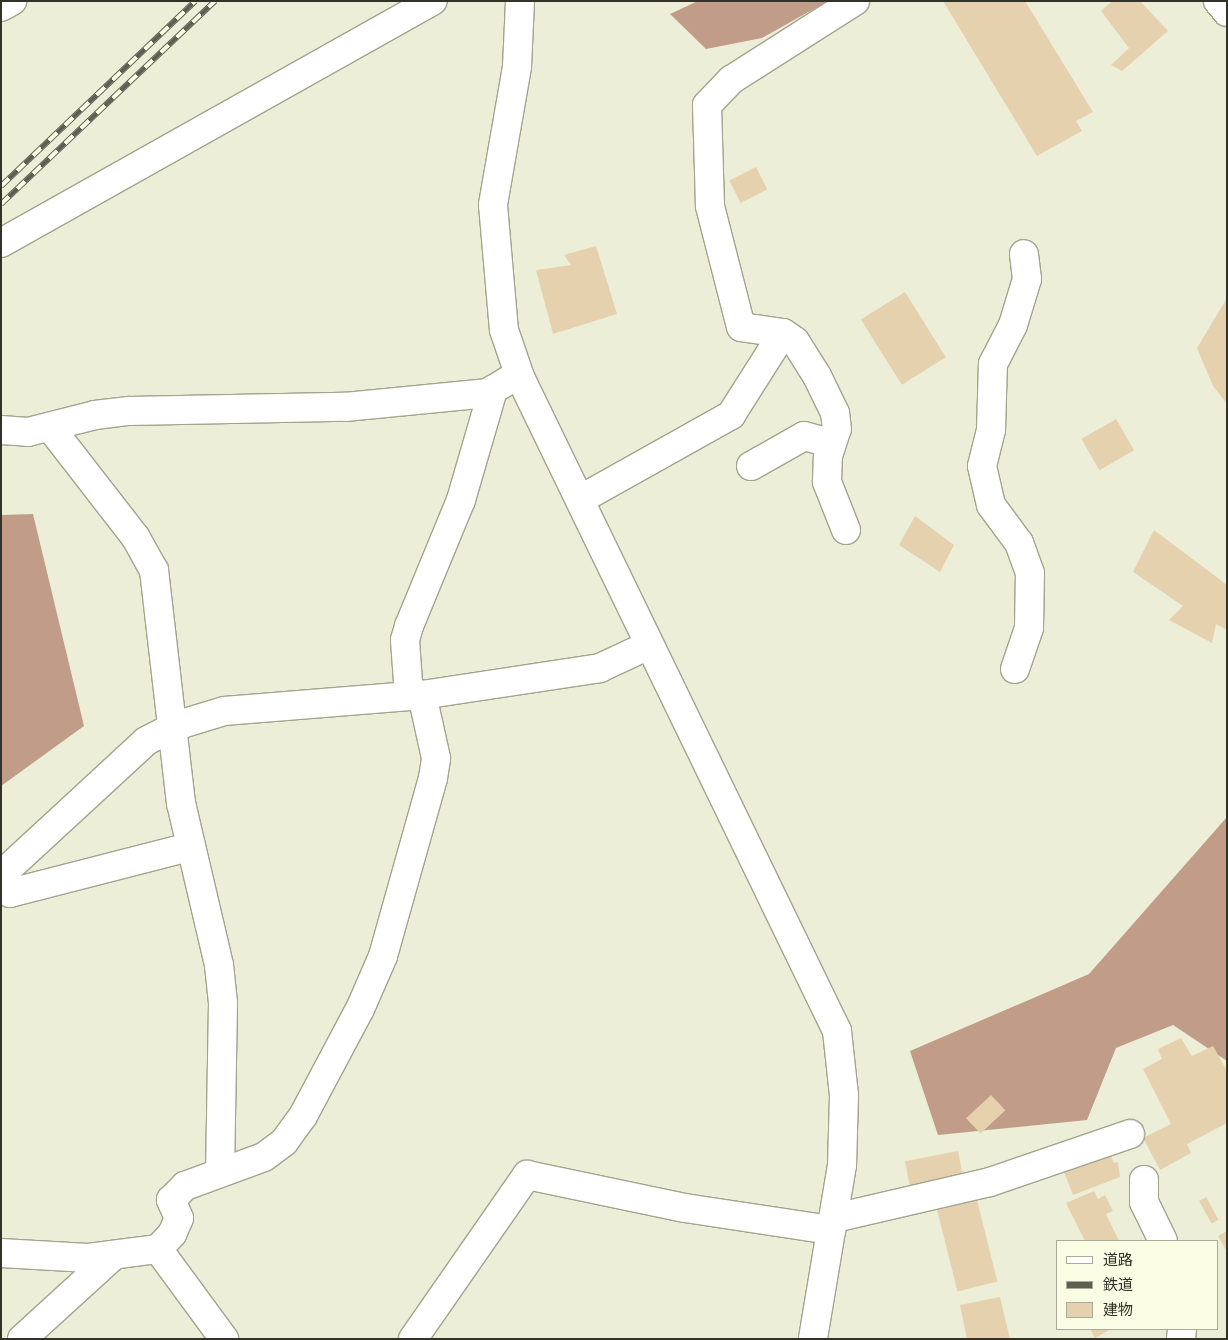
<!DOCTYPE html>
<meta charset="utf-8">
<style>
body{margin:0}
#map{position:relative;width:1228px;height:1340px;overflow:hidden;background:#edeed7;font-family:Overpass,"Noto Sans JP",sans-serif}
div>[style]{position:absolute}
.forest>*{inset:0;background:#c19d89}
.building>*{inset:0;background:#e6d1ae;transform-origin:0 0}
.roads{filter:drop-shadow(1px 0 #a3a48e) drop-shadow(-1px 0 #a3a48e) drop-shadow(0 1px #a3a48e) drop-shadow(0 -1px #a3a48e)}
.minor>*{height:28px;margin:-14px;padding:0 14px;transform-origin:14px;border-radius:14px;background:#fff}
.rail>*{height:5.5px;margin-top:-2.75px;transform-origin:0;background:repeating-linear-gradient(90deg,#fafce4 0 11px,#5e5e52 0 22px);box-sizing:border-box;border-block:1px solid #5e5e52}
span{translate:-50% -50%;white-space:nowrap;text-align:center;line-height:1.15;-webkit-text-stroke:4px #fafce4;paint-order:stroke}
.frame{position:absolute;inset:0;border:2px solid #323229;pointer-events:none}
.legend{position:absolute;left:1056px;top:1240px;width:162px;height:90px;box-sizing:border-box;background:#fafce4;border:1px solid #aaab99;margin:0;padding:6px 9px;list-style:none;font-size:15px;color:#323229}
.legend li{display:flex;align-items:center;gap:10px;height:25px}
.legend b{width:25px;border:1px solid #aaab99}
</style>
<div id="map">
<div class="forest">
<div style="clip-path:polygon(698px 1px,828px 1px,762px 38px,706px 49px,670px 14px)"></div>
<div style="clip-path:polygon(33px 514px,84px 726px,1px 786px,1px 515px)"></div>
<div style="clip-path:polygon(1227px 817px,1227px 1061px,1173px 1025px,1116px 1048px,1087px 1120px,938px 1135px,910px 1051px,1089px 974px)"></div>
</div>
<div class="building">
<div style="clip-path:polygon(943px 1px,1025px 1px,1093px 112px,1076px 121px,1082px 131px,1037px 156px)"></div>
<div style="clip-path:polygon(1112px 1px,1140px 1px,1168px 31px,1122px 71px,1111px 65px,1129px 48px,1101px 11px)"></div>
<div style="left:756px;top:167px;width:25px;height:30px;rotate:63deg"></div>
<div style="clip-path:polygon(596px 246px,617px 314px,553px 334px,536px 270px,571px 265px,564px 255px)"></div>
<div style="left:905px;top:292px;width:77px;height:52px;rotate:58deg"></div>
<div style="clip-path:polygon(1227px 298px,1227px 404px,1213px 386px,1197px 348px)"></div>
<div style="left:1116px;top:419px;width:36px;height:40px;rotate:60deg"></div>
<div style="clip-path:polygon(915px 516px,954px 545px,940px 572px,899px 545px)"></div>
<div style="clip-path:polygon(1154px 530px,1227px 585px,1227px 630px,1216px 624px,1212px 643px,1169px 620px,1183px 606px,1133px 572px)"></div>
<div style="clip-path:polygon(1181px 1038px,1192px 1056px,1213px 1046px,1227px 1071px,1227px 1123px,1187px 1144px,1191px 1153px,1160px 1170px,1143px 1138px,1171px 1124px,1143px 1069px,1162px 1059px,1158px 1049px)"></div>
<div style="left:991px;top:1095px;width:21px;height:34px;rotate:47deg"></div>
<div style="left:958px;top:1151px;width:25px;height:54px;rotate:79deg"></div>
<div style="clip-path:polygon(1110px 1154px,1114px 1163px,1118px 1162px,1120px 1177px,1073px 1195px,1064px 1172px)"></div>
<div style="clip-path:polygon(1094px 1191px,1098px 1199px,1105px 1195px,1113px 1211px,1106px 1214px,1119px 1241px,1085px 1241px,1066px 1203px)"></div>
<div style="left:1206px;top:1197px;width:26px;height:8px;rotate:61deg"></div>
<div style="left:977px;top:1200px;width:84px;height:41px;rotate:76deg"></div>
<div style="clip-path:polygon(1227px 1231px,1227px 1252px,1218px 1236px)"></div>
<div style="clip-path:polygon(1000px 1297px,1010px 1339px,967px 1339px,960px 1305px)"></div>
<div style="clip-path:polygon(1090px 1329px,1111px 1329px,1095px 1338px)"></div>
</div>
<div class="roads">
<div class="minor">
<div style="left:520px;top:1px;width:66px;rotate:92.6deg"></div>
<div style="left:517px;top:67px;width:140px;rotate:99.9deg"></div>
<div style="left:493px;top:205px;width:125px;rotate:85deg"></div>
<div style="left:504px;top:330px;width:50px;rotate:71.2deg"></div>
<div style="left:520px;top:377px;width:727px;rotate:64.14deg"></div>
<div style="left:837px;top:1031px;width:64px;rotate:83.8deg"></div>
<div style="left:844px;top:1095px;width:70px;rotate:91.6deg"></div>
<div style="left:842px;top:1165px;width:176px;rotate:99.5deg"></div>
<div style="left:1218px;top:1px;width:14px;rotate:51deg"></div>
<div style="left:1px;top:7px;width:13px;rotate:-29deg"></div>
<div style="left:1px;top:243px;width:495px;rotate:-29.3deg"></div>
<div style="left:50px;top:427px;width:140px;rotate:52.2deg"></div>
<div style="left:136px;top:538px;width:37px;rotate:61deg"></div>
<div style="left:154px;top:570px;width:235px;rotate:83.4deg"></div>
<div style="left:181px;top:803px;width:166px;rotate:76.8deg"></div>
<div style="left:219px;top:965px;width:38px;rotate:84deg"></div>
<div style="left:223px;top:1003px;width:166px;rotate:91deg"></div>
<div style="left:1px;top:430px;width:27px;rotate:4deg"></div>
<div style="left:28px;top:432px;width:69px;rotate:-14.2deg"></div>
<div style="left:95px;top:415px;width:34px;rotate:-7deg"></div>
<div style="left:129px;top:411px;width:216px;rotate:-1.1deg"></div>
<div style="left:345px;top:407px;width:144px;rotate:-5.6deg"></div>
<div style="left:488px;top:393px;width:36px;rotate:-32deg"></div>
<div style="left:751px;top:466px;width:61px;rotate:-29.5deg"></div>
<div style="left:804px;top:436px;width:28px;rotate:15deg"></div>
<div style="left:581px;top:499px;width:172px;rotate:-29.2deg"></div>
<div style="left:731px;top:415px;width:97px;rotate:-57.6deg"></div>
<div style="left:846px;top:530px;width:52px;rotate:-111.6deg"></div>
<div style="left:827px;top:482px;width:26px;rotate:-88deg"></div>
<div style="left:828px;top:456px;width:28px;rotate:-72deg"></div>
<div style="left:837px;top:429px;width:16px;rotate:-97deg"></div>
<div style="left:835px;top:413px;width:41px;rotate:-115.9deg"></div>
<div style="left:817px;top:376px;width:41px;rotate:-122.2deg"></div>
<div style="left:795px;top:341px;width:14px;rotate:-146deg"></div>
<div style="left:783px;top:333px;width:42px;rotate:-171.9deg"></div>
<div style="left:741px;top:327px;width:125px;rotate:-104.4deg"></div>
<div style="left:710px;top:206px;width:101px;rotate:-91.7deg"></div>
<div style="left:707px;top:105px;width:35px;rotate:-46deg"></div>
<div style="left:731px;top:80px;width:147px;rotate:-32.5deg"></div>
<div style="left:1015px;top:669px;width:43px;rotate:-71.1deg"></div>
<div style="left:1029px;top:628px;width:55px;rotate:-89deg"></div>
<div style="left:1030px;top:573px;width:32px;rotate:-110deg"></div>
<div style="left:1019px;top:543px;width:47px;rotate:-126.4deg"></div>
<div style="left:991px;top:505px;width:40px;rotate:-103deg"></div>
<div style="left:982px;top:466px;width:37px;rotate:-76deg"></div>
<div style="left:991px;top:430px;width:66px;rotate:-88.3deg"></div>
<div style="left:993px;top:364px;width:44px;rotate:-62.9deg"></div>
<div style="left:1013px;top:325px;width:48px;rotate:-73.1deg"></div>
<div style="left:1027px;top:279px;width:25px;rotate:-97deg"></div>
<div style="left:409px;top:696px;width:56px;rotate:-94.1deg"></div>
<div style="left:405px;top:640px;width:15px;rotate:-74deg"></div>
<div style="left:409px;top:626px;width:136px;rotate:-67.6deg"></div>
<div style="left:461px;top:500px;width:115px;rotate:-73.8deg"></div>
<div style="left:1px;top:875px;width:197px;rotate:-42.7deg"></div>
<div style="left:146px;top:741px;width:33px;rotate:-27deg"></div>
<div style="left:175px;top:726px;width:51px;rotate:-17deg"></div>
<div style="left:224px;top:711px;width:199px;rotate:-4.6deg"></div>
<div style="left:422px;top:695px;width:180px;rotate:-8.6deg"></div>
<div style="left:600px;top:668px;width:54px;rotate:-25.1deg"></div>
<div style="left:1px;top:885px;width:12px;rotate:42deg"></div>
<div style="left:10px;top:893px;width:185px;rotate:-14.4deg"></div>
<div style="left:1144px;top:1180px;width:22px;rotate:90deg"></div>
<div style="left:1144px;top:1202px;width:43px;rotate:64deg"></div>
<div style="left:835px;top:1218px;width:159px;rotate:-13.1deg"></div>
<div style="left:990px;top:1182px;width:148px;rotate:-18.9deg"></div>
<div style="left:158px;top:1249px;width:21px;rotate:-47deg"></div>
<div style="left:172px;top:1234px;width:17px;rotate:-66deg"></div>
<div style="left:179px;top:1218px;width:20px;rotate:-114deg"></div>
<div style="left:171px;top:1200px;width:20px;rotate:-45deg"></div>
<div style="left:185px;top:1186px;width:84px;rotate:-20.2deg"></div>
<div style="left:264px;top:1157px;width:25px;rotate:-37deg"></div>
<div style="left:284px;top:1142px;width:32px;rotate:-54deg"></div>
<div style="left:303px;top:1116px;width:121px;rotate:-62deg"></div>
<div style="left:360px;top:1009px;width:58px;rotate:-66.5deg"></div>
<div style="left:383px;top:956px;width:185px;rotate:-74.3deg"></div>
<div style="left:433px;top:778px;width:20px;rotate:-81deg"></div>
<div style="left:436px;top:758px;width:65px;rotate:-102.5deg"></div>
<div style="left:1px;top:1253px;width:87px;rotate:3.3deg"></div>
<div style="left:88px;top:1258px;width:71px;rotate:-7.3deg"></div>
<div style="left:158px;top:1249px;width:112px;rotate:53.7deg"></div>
<div style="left:22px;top:1339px;width:123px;rotate:-42.4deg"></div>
<div style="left:413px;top:1339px;width:200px;rotate:-55.2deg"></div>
<div style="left:527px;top:1175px;width:161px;rotate:11.8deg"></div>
<div style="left:685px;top:1208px;width:148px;rotate:8.6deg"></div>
<div style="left:1181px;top:1339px;width:10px;rotate:-84deg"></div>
</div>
</div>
<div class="rail">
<div style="left:1px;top:186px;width:268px;rotate:-43.6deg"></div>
<div style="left:1px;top:204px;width:295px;rotate:-43.5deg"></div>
</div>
<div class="frame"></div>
<ul class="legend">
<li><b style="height:6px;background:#fff"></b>道路</li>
<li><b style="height:6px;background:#5e5e52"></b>鉄道</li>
<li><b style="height:14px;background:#e6d1ae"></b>建物</li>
</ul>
</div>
